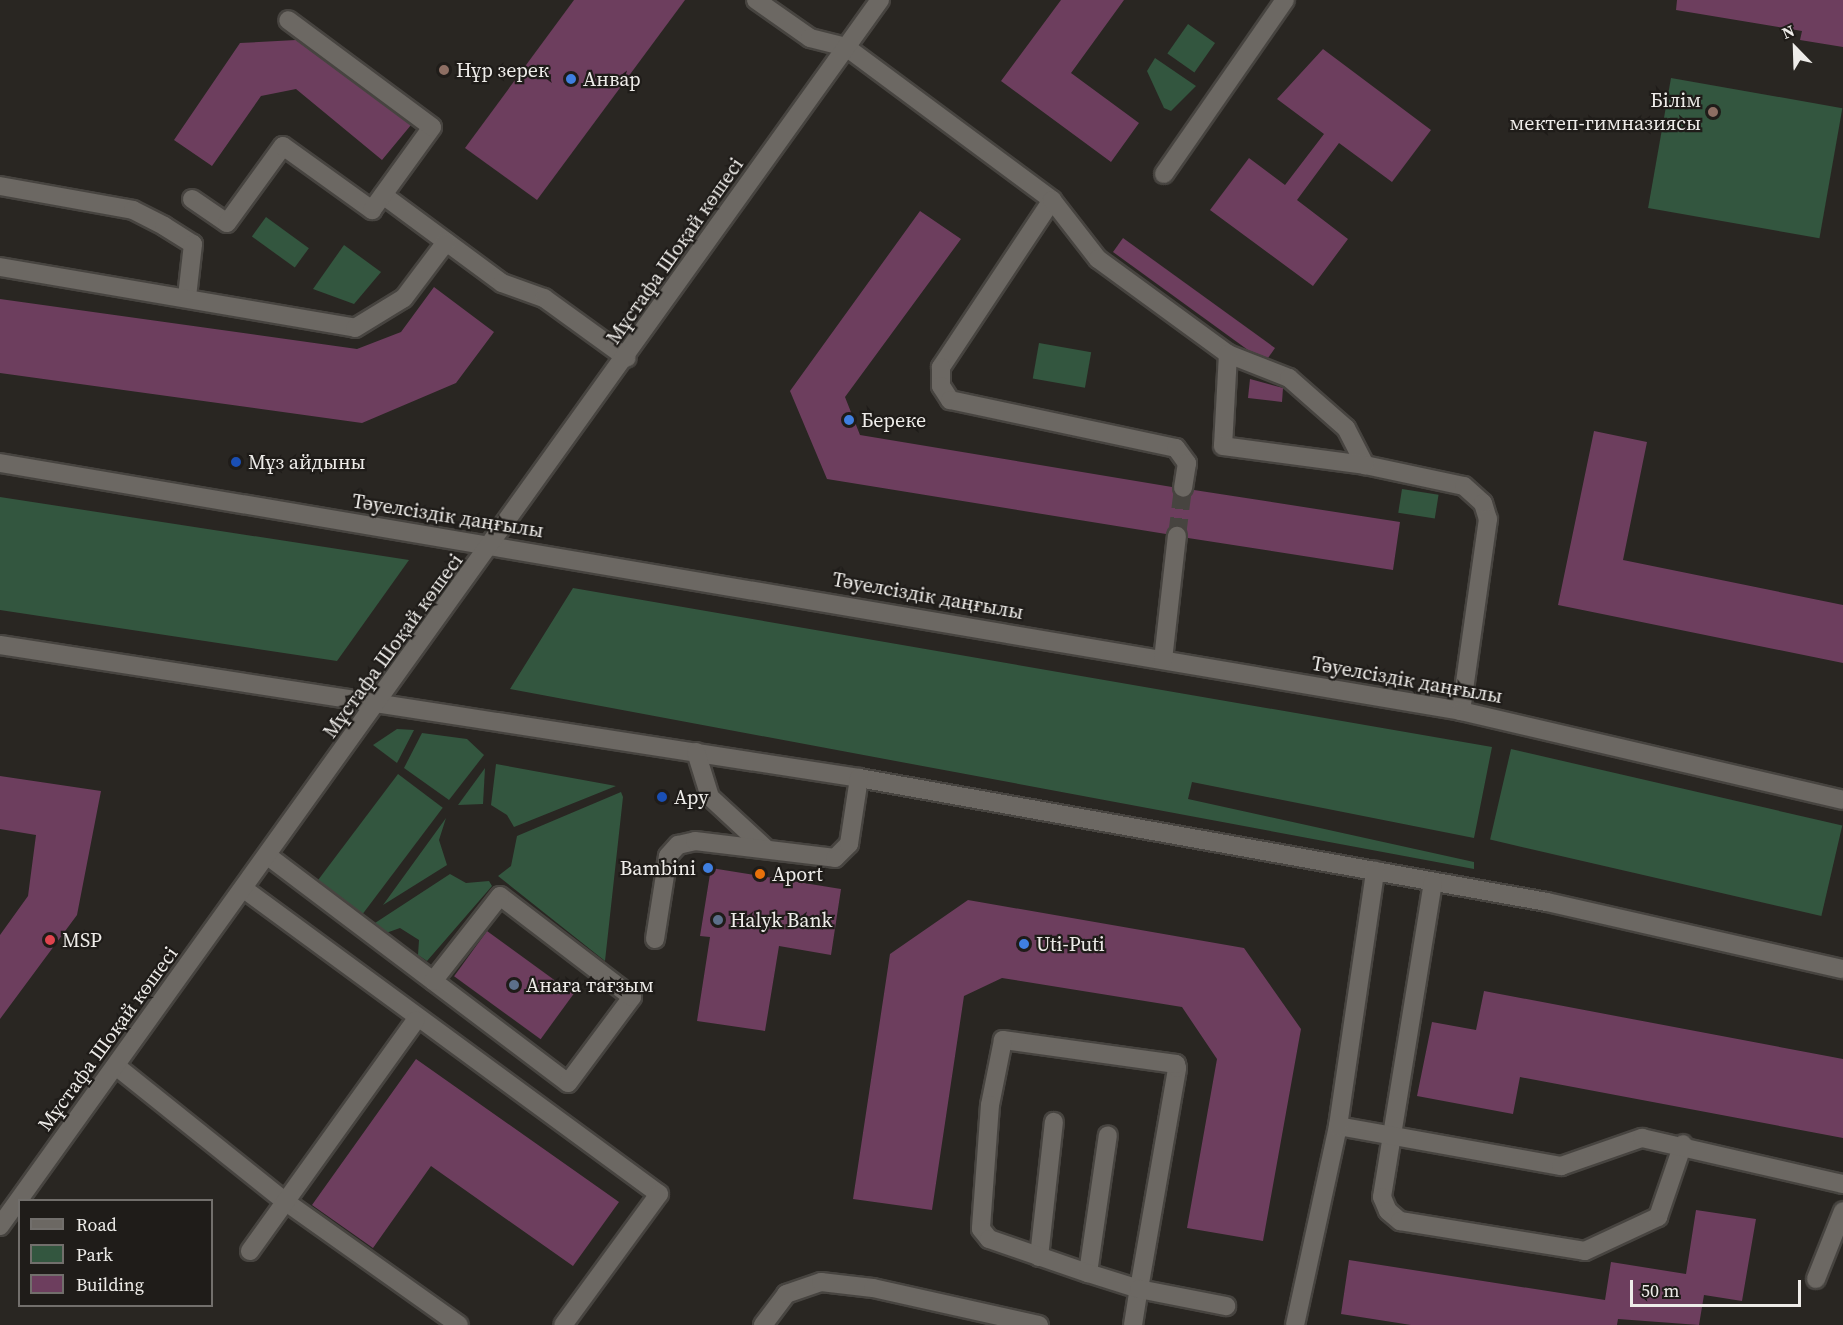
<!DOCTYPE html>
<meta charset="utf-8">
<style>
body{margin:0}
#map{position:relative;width:1843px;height:1325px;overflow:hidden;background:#292622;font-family:"Source Serif 4",serif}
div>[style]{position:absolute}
.green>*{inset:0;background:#33563f;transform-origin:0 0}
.building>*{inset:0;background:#6d3e5e;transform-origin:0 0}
.minor-tunnel>*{height:18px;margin-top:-9px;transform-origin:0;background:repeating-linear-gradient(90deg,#474440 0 18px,transparent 0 27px)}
.roads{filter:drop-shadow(2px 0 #474440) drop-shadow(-2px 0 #474440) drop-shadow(0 2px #474440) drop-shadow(0 -2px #474440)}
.minor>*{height:18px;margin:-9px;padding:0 9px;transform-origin:9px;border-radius:9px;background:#6c6863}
.dots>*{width:16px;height:16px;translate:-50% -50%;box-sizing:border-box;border:3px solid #1f1c19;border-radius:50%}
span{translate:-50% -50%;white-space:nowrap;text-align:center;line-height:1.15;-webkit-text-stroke:4.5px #1f1c19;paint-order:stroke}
.poi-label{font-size:20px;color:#eeece9}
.left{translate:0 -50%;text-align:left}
.right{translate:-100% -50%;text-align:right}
.street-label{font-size:20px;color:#eeece9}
.legend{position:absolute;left:18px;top:1199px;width:195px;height:108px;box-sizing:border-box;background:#1f1c19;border:2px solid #726f6c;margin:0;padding:8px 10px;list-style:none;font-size:18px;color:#eeece9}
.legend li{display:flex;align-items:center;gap:12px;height:30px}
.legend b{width:30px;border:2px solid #726f6c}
.north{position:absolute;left:1765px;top:18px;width:60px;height:60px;-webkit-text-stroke:4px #1f1c19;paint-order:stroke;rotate:337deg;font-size:16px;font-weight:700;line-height:24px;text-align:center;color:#eeece9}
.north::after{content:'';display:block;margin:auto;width:21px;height:27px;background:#eeece9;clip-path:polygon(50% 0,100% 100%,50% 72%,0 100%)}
.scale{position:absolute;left:1630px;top:1280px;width:171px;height:27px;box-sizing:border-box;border:3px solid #eeece9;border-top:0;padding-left:8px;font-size:18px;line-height:21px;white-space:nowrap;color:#eeece9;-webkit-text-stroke:4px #1f1c19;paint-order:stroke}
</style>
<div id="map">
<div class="green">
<div style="left:1188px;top:24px;width:33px;height:36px;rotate:35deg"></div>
<div style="clip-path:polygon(1155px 58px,1196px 86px,1171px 111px,1164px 108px,1147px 71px)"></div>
<div style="left:1671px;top:78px;width:174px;height:132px;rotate:10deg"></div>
<div style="left:266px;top:217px;width:53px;height:24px;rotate:36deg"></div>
<div style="clip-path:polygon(344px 245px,381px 272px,354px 304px,313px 289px)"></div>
<div style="left:1039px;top:343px;width:53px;height:36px;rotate:10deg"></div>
<div style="left:1402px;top:489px;width:37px;height:24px;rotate:9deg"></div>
<div style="clip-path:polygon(0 497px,409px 560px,337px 661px,0 610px)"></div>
<div style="clip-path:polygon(573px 588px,1492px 747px,1474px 838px,1192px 782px,1188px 799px,1474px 862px,1474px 869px,510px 689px)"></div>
<div style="clip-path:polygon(397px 729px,414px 730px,397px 763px,373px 745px)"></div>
<div style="clip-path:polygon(422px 733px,467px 739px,484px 755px,449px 800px,404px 768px)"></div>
<div style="left:1511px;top:749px;width:340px;height:93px;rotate:13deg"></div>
<div style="clip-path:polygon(496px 764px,616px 786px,514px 827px,507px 815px,491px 805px)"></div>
<div style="clip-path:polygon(485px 768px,483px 804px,458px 805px)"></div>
<div style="left:398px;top:774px;width:56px;height:134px;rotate:37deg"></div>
<div style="clip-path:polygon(621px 792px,623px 797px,605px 961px,498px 876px,511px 866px,517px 836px)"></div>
<div style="clip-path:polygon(446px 818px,439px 840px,447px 865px,383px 905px)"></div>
<div style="clip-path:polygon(450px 874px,466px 883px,489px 881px,492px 886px,427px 961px,418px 955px,419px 940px,400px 928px,386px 933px,375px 923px)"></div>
</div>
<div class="building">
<div style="clip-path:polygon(574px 0,685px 0,537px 200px,465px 148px)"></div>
<div style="clip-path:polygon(1061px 0,1124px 0,1071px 73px,1139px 123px,1111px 162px,1001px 81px)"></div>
<div style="clip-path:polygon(1677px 0,1843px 0,1843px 47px,1800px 40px,1802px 31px,1676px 10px)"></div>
<div style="clip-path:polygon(296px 40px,411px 125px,382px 160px,296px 89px,261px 96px,212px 166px,174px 140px,240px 43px)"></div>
<div style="clip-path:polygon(1323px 49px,1431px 130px,1392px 182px,1339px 143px,1297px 200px,1348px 239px,1313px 286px,1210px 210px,1249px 158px,1285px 185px,1324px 134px,1277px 99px)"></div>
<div style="clip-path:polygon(920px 211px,961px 239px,845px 397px,860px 435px,1172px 487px,1181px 499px,1194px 490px,1400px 522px,1393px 570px,1188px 538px,1179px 525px,1166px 534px,827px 479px,790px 391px)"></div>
<div style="clip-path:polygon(1123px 238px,1275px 348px,1268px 358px,1248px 350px,1113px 252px)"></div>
<div style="clip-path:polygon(434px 287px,494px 332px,456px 383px,362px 423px,0 373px,0 299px,357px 349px,401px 332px)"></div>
<div style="clip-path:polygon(1250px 379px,1283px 388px,1282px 402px,1248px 398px)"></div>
<div style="clip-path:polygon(1594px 431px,1647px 442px,1623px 560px,1843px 605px,1843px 663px,1558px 605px)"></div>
<div style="clip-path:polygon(0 776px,101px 791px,77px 915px,0 1019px,0 935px,28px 896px,36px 835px,0 829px)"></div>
<div style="clip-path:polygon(711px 868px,841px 889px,831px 955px,779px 946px,765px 1031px,697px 1021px,710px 937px,700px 936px)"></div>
<div style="clip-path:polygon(968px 900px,1244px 948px,1301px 1029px,1263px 1241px,1187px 1228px,1217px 1059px,1182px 1007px,1002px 978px,964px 996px,932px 1210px,853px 1199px,890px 954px)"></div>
<div style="left:487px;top:931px;width:107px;height:56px;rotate:36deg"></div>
<div style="clip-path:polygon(1484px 991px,1843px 1059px,1843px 1138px,1520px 1077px,1513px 1114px,1417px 1096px,1432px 1022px,1476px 1030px)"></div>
<div style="clip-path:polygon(416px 1059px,619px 1202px,573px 1266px,431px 1166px,373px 1248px,312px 1205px)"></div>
<div style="clip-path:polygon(1696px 1210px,1756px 1219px,1742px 1301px,1704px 1295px,1699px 1325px,1618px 1319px,1617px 1325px,1411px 1325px,1341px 1314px,1349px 1260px,1605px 1300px,1611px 1262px,1686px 1274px)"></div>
</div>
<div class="minor-tunnel">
<div style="left:1177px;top:536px;width:48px;rotate:-82.9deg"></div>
</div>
<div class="roads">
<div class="minor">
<div style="left:756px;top:0;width:66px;rotate:35.1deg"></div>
<div style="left:810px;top:38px;width:37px;rotate:14deg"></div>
<div style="left:846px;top:47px;width:257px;rotate:36.6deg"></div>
<div style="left:1052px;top:200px;width:201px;rotate:123.6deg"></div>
<div style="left:941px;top:367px;width:19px;rotate:90deg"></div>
<div style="left:941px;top:386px;width:17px;rotate:57deg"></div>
<div style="left:950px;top:400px;width:231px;rotate:12deg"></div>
<div style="left:1176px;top:448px;width:19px;rotate:54deg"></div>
<div style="left:1187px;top:463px;width:25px;rotate:99deg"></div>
<div style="left:1164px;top:174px;width:212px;rotate:-55.2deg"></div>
<div style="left:0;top:186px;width:135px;rotate:10.2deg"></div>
<div style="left:133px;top:210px;width:35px;rotate:27deg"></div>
<div style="left:164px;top:226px;width:34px;rotate:32deg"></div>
<div style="left:193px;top:244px;width:53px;rotate:96.5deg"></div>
<div style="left:383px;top:195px;width:148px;rotate:36.5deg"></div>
<div style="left:502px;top:283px;width:45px;rotate:19.7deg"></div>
<div style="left:544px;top:298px;width:102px;rotate:35.9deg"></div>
<div style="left:192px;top:199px;width:42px;rotate:34.4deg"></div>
<div style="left:227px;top:223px;width:95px;rotate:-54deg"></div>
<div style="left:283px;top:146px;width:110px;rotate:35.7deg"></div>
<div style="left:372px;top:210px;width:102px;rotate:-54.1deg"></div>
<div style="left:432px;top:127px;width:179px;rotate:-143.4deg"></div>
<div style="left:1052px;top:200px;width:75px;rotate:52.1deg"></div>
<div style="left:1098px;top:259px;width:161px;rotate:36.2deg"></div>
<div style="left:1228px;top:354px;width:66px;rotate:21.5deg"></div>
<div style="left:1289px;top:378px;width:76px;rotate:41.3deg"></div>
<div style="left:1346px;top:428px;width:42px;rotate:62.8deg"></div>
<div style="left:1365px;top:465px;width:101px;rotate:12deg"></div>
<div style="left:1464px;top:486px;width:25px;rotate:42deg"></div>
<div style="left:1483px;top:503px;width:17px;rotate:73deg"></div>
<div style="left:1488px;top:519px;width:194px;rotate:98deg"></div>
<div style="left:0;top:267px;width:360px;rotate:9.7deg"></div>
<div style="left:355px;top:328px;width:57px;rotate:-31.5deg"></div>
<div style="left:404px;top:298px;width:70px;rotate:-53.1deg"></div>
<div style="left:1228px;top:354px;width:92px;rotate:93.1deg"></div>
<div style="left:1223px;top:446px;width:143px;rotate:7.6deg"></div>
<div style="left:0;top:463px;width:1482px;rotate:9.63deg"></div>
<div style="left:1461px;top:711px;width:392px;rotate:13.1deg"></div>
<div style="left:0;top:645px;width:869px;rotate:8.8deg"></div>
<div style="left:859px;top:778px;width:699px;rotate:10.22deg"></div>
<div style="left:1547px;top:902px;width:303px;rotate:12.8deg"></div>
<div style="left:1163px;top:660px;width:125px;rotate:-83.6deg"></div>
<div style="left:696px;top:752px;width:47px;rotate:72.7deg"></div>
<div style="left:710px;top:797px;width:75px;rotate:42.8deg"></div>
<div style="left:268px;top:856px;width:376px;rotate:37.1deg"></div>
<div style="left:568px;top:1083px;width:107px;rotate:-53.3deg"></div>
<div style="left:632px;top:997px;width:166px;rotate:-142.6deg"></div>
<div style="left:500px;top:896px;width:108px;rotate:128.2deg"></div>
<div style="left:1433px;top:882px;width:319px;rotate:99.2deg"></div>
<div style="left:1382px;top:1197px;width:15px;rotate:67deg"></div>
<div style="left:1388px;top:1211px;width:16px;rotate:40deg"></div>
<div style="left:1400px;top:1221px;width:187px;rotate:9.2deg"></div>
<div style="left:1585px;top:1251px;width:81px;rotate:-25deg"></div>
<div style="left:1658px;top:1217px;width:77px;rotate:-71.1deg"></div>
<div style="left:244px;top:889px;width:515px;rotate:36.31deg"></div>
<div style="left:659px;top:1194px;width:162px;rotate:126.2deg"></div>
<div style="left:655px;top:939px;width:84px;rotate:-81.1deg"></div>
<div style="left:668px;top:856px;width:15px;rotate:-48deg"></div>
<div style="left:678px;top:845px;width:17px;rotate:-13deg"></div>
<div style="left:695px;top:841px;width:141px;rotate:6.9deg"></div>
<div style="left:835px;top:858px;width:20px;rotate:-45deg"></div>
<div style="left:849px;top:844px;width:67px;rotate:-81.4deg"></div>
<div style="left:116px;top:1066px;width:218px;rotate:38.7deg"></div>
<div style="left:286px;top:1202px;width:212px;rotate:35.4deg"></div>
<div style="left:1338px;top:1126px;width:227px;rotate:10.2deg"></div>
<div style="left:1561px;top:1166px;width:86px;rotate:-19.1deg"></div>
<div style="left:1642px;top:1138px;width:206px;rotate:12.9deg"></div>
<div style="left:0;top:1226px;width:1509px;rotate:-54.33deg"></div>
<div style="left:250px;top:1251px;width:284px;rotate:-54.3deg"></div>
<div style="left:1039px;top:1257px;width:136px;rotate:-83.7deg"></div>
<div style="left:1088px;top:1273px;width:139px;rotate:-81.8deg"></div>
<div style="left:1816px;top:1279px;width:73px;rotate:-68.3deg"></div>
<div style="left:763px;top:1325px;width:39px;rotate:-53deg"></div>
<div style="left:786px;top:1294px;width:37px;rotate:-19deg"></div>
<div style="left:821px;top:1282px;width:52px;rotate:6.6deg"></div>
<div style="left:873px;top:1288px;width:170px;rotate:12.6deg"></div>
<div style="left:1133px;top:1325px;width:36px;rotate:-81deg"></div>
<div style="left:1139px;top:1289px;width:224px;rotate:-80.2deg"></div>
<div style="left:1177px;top:1068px;width:4px;rotate:-104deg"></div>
<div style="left:1176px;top:1064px;width:175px;rotate:-172.1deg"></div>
<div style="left:1003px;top:1040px;width:66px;rotate:101.3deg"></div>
<div style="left:990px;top:1105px;width:124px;rotate:94.2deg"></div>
<div style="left:981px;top:1229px;width:13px;rotate:51deg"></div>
<div style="left:989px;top:1239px;width:105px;rotate:19deg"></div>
<div style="left:1088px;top:1273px;width:53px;rotate:17.4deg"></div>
<div style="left:1139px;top:1289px;width:89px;rotate:11.1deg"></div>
<div style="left:1295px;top:1325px;width:204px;rotate:-77.8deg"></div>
<div style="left:1338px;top:1126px;width:258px;rotate:-81.7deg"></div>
</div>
</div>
<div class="dots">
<div style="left:444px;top:70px;background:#8d6e63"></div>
<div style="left:571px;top:79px;background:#3f7fe0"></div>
<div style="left:1713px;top:112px;background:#8d6e63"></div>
<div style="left:849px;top:420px;background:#3f7fe0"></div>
<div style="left:236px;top:462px;background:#1a4fb4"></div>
<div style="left:662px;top:797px;background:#1a4fb4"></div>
<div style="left:708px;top:868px;background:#3f7fe0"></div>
<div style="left:760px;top:874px;background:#e8710a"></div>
<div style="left:718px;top:920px;background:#5c6f8a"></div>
<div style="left:50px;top:940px;background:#e0444e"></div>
<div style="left:1024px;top:944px;background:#3f7fe0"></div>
<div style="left:514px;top:985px;background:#5c6f8a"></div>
</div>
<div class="poi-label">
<span class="left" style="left:456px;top:70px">Нұр зерек</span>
<span class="left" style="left:583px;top:79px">Анвар</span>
<span class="right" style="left:1701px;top:112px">Білім<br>мектеп-гимназиясы</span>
<span class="left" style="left:861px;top:420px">Береке</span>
<span class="left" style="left:248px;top:462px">Мұз айдыны</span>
<span class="left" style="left:674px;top:797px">Ару</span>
<span class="right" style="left:696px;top:868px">Bambini</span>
<span class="left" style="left:772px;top:874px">Aport</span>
<span class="left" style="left:730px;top:920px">Halyk Bank</span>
<span class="left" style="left:62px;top:940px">MSP</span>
<span class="left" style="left:1036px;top:944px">Uti-Puti</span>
<span class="left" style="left:526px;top:985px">Анаға тағзым</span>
</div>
<div class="street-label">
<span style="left:675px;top:251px;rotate:-55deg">Мұстафа Шоқай көшесі</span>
<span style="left:448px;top:516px;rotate:9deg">Тәуелсіздік даңғылы</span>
<span style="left:928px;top:596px;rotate:10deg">Тәуелсіздік даңғылы</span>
<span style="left:393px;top:646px;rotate:-54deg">Мұстафа Шоқай көшесі</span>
<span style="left:1407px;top:680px;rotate:10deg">Тәуелсіздік даңғылы</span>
<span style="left:108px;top:1039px;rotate:-54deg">Мұстафа Шоқай көшесі</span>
</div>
<ul class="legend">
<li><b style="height:8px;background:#6c6863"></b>Road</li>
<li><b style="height:16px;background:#33563f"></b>Park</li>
<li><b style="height:16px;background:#6d3e5e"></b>Building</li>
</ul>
<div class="north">N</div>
<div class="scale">50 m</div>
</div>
